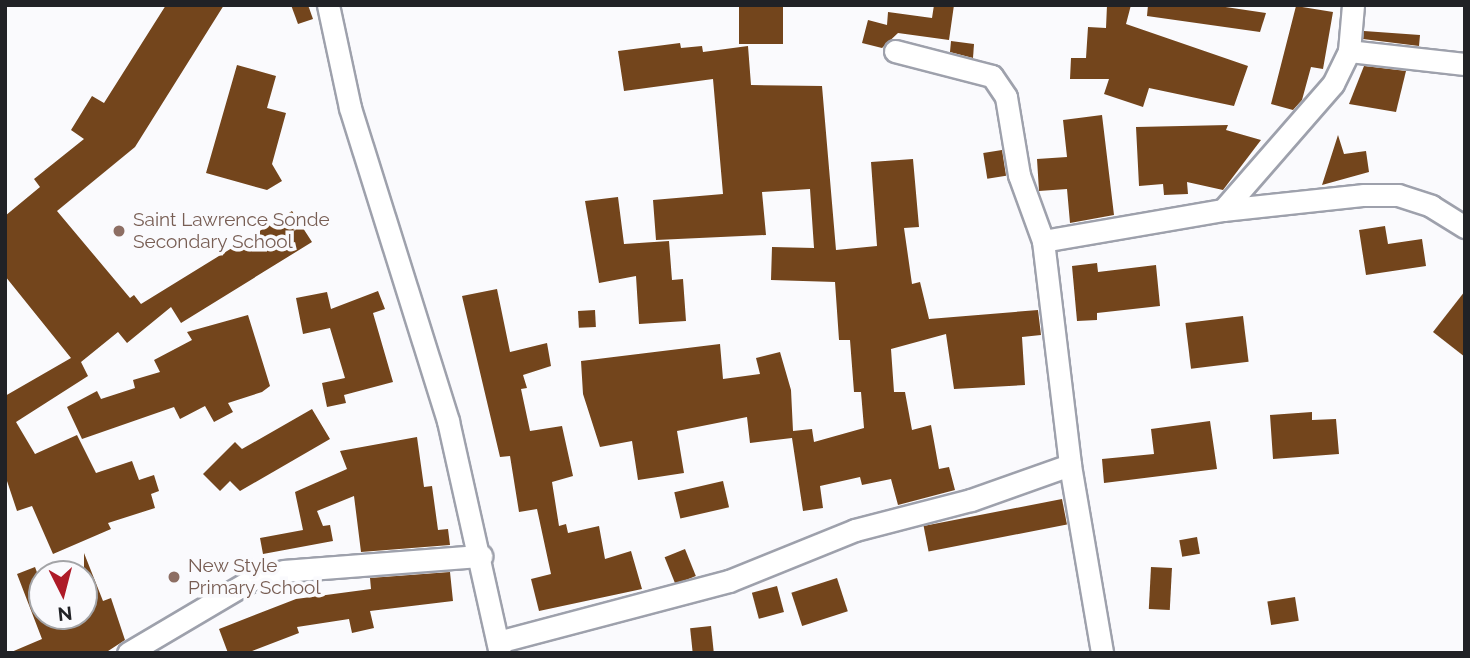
<!DOCTYPE html>
<style>
body{margin:0}
#map{position:relative;width:1470px;height:658px;overflow:hidden;background:#fafafd;font-family:Raleway,sans-serif}
div>[style]{position:absolute}
.building>*{inset:0;background:#73451c;transform-origin:0 0}
.roads{filter:drop-shadow(2px 0 #9ea1ac) drop-shadow(-2px 0 #9ea1ac) drop-shadow(0 2px #9ea1ac) drop-shadow(0 -2px #9ea1ac)}
.minor>*{height:21px;margin:-10.5px;padding:0 10.5px;transform-origin:10.5px;border-radius:10.5px;background:#fff}
.dots>*{width:19px;height:19px;translate:-50% -50%;box-sizing:border-box;border:4px solid #fafafd;border-radius:50%}
span{translate:-50% -50%;white-space:nowrap;text-align:center;line-height:1.15;-webkit-text-stroke:7px #fafafd;paint-order:stroke}
.education-label{font-size:19px;color:#785e54}
.left{translate:0 -50%;text-align:left}
.frame{position:absolute;inset:0;border:7px solid #212226;pointer-events:none}
.north{position:absolute;left:28px;top:560px;width:70px;height:70px;box-sizing:border-box;background:#fafafd;border:2px solid #a3a4a7;border-radius:50%;rotate:174deg;font-size:19px;font-weight:700;line-height:28px;text-align:center;color:#212226}
.north::after{content:'';display:block;margin:auto;width:24px;height:32px;background:#ae1b28;clip-path:polygon(50% 0,100% 100%,50% 72%,0 100%)}
</style>
<div id="map">
<div class="building">
<div style="clip-path:polygon(166px 5px,224px 5px,135px 147px,57px 211px,130px 298px,134px 295px,141px 304px,292px 211px,312px 242px,181px 323px,171px 307px,127px 343px,118px 332px,81px 362px,88px 376px,16px 422px,35px 454px,77px 435px,96px 473px,132px 461px,139px 480px,154px 475px,159px 491px,151px 494px,155px 508px,108px 523px,111px 529px,53px 554px,32px 506px,17px 511px,5px 475px,5px 396px,71px 358px,5px 276px,5px 216px,40px 187px,34px 179px,84px 139px,71px 130px,92px 96px,104px 103px)"></div>
<div style="clip-path:polygon(291px 5px,308px 5px,313px 19px,298px 24px)"></div>
<div style="left:739px;top:5px;width:44px;height:39px"></div>
<div style="clip-path:polygon(934px 5px,954px 5px,949px 40px,898px 33px,882px 48px,862px 43px,868px 20px,887px 25px,888px 12px,932px 18px)"></div>
<div style="clip-path:polygon(1107px 5px,1131px 5px,1126px 24px,1248px 66px,1234px 106px,1149px 88px,1143px 107px,1104px 94px,1109px 79px,1070px 79px,1071px 58px,1086px 58px,1088px 27px,1106px 28px)"></div>
<div style="clip-path:polygon(1148px 5px,1212px 5px,1266px 13px,1260px 32px,1147px 16px)"></div>
<div style="clip-path:polygon(1296px 6px,1333px 12px,1323px 69px,1311px 67px,1302px 100px,1293px 110px,1271px 104px)"></div>
<div style="clip-path:polygon(1364px 31px,1420px 35px,1419px 46px,1363px 39px)"></div>
<div style="clip-path:polygon(951px 41px,974px 44px,973px 58px,950px 52px)"></div>
<div style="clip-path:polygon(680px 43px,681px 48px,702px 46px,703px 52px,748px 46px,751px 85px,822px 86px,836px 250px,877px 246px,871px 162px,913px 159px,919px 227px,904px 228px,912px 284px,920px 282px,929px 319px,1038px 310px,1041px 335px,1022px 337px,1025px 385px,954px 389px,946px 334px,891px 349px,894px 392px,905px 392px,912px 430px,931px 425px,939px 469px,949px 467px,955px 490px,898px 505px,891px 479px,862px 485px,860px 477px,820px 486px,823px 508px,803px 511px,792px 438px,750px 443px,747px 417px,677px 431px,684px 473px,638px 480px,632px 441px,600px 447px,583px 394px,581px 361px,720px 344px,723px 379px,760px 374px,756px 358px,780px 352px,791px 390px,793px 431px,812px 429px,814px 442px,864px 428px,861px 392px,854px 392px,850px 340px,839px 340px,835px 282px,771px 280px,772px 247px,814px 248px,810px 189px,762px 192px,766px 235px,656px 240px,653px 200px,723px 194px,713px 79px,624px 91px,618px 51px)"></div>
<div style="clip-path:polygon(237px 65px,276px 76px,267px 108px,286px 113px,272px 164px,282px 181px,267px 190px,206px 173px)"></div>
<div style="clip-path:polygon(1364px 66px,1406px 71px,1396px 112px,1349px 104px)"></div>
<div style="clip-path:polygon(1102px 115px,1114px 215px,1070px 223px,1067px 189px,1039px 191px,1037px 159px,1067px 157px,1063px 120px)"></div>
<div style="clip-path:polygon(1228px 125px,1226px 130px,1261px 140px,1223px 190px,1187px 182px,1188px 194px,1164px 195px,1163px 184px,1139px 186px,1136px 127px)"></div>
<div style="clip-path:polygon(1338px 135px,1344px 154px,1366px 151px,1369px 172px,1322px 185px)"></div>
<div style="left:1002px;top:150px;width:26px;height:19px;rotate:81deg"></div>
<div style="clip-path:polygon(618px 197px,624px 244px,669px 241px,672px 280px,683px 279px,686px 321px,639px 324px,636px 276px,599px 283px,585px 201px)"></div>
<div style="clip-path:polygon(1385px 226px,1388px 244px,1422px 239px,1426px 266px,1366px 275px,1359px 230px)"></div>
<div style="clip-path:polygon(1097px 263px,1098px 272px,1156px 265px,1160px 306px,1097px 313px,1097px 320px,1077px 321px,1072px 266px)"></div>
<div style="clip-path:polygon(497px 289px,510px 352px,547px 343px,551px 366px,523px 375px,527px 388px,521px 389px,530px 431px,562px 426px,573px 476px,552px 482px,559px 526px,566px 524px,568px 533px,599px 526px,605px 559px,631px 551px,642px 589px,539px 611px,531px 579px,551px 574px,537px 509px,519px 512px,510px 456px,500px 457px,462px 296px)"></div>
<div style="clip-path:polygon(378px 291px,385px 309px,373px 313px,393px 382px,344px 395px,346px 403px,327px 407px,322px 383px,345px 378px,330px 328px,303px 334px,296px 298px,327px 292px,331px 309px)"></div>
<div style="clip-path:polygon(1465px 291px,1465px 357px,1433px 332px)"></div>
<div style="left:595px;top:310px;width:17px;height:17px;rotate:87deg"></div>
<div style="clip-path:polygon(248px 315px,270px 386px,262px 392px,228px 403px,233px 412px,214px 422px,205px 406px,180px 419px,174px 407px,82px 439px,67px 407px,97px 391px,101px 399px,135px 388px,133px 380px,160px 372px,154px 360px,192px 340px,187px 332px)"></div>
<div style="left:1243px;top:316px;width:46px;height:58px;rotate:83deg"></div>
<div style="clip-path:polygon(312px 409px,330px 439px,240px 491px,230px 481px,220px 491px,203px 474px,235px 442px,242px 449px)"></div>
<div style="clip-path:polygon(1312px 412px,1312px 420px,1336px 419px,1339px 454px,1273px 459px,1270px 415px)"></div>
<div style="clip-path:polygon(1210px 421px,1217px 469px,1104px 483px,1102px 459px,1154px 454px,1151px 429px)"></div>
<div style="clip-path:polygon(417px 437px,424px 487px,432px 486px,438px 530px,448px 529px,450px 545px,361px 552px,354px 496px,317px 511px,323px 526px,330px 525px,333px 541px,263px 554px,260px 538px,303px 530px,295px 492px,347px 469px,340px 451px)"></div>
<div style="left:723px;top:481px;width:27px;height:50px;rotate:77deg"></div>
<div style="left:1062px;top:499px;width:26px;height:141px;rotate:79deg"></div>
<div style="left:1197px;top:537px;width:17px;height:18px;rotate:80deg"></div>
<div style="left:685px;top:549px;width:29px;height:22px;rotate:68deg"></div>
<div style="clip-path:polygon(84px 553px,103px 601px,111px 598px,125px 640px,105px 653px,9px 653px,42px 639px,17px 574px,35px 567px,42px 586px,42px 616px,84px 616px)"></div>
<div style="left:1151px;top:567px;width:21px;height:42px;rotate:3deg"></div>
<div style="clip-path:polygon(450px 572px,453px 601px,370px 611px,374px 628px,352px 633px,349px 619px,297px 627px,299px 633px,247px 653px,228px 653px,219px 629px,296px 599px,371px 589px,370px 578px)"></div>
<div style="left:837px;top:578px;width:35px;height:48px;rotate:72deg"></div>
<div style="left:777px;top:586px;width:27px;height:26px;rotate:75deg"></div>
<div style="left:1295px;top:597px;width:24px;height:28px;rotate:81deg"></div>
<div style="left:711px;top:626px;width:27px;height:21px;rotate:84deg"></div>
</div>
<div class="roads">
<div class="minor">
<div style="left:328px;top:5px;width:105px;rotate:77.9deg"></div>
<div style="left:350px;top:108px;width:328px;rotate:72.6deg"></div>
<div style="left:448px;top:421px;width:238px;rotate:77.4deg"></div>
<div style="left:895px;top:51px;width:100px;rotate:14.5deg"></div>
<div style="left:992px;top:76px;width:25px;rotate:56deg"></div>
<div style="left:1006px;top:97px;width:79px;rotate:80.5deg"></div>
<div style="left:1019px;top:175px;width:70px;rotate:70deg"></div>
<div style="left:1043px;top:241px;width:226px;rotate:83.1deg"></div>
<div style="left:1070px;top:465px;width:191px;rotate:80.3deg"></div>
<div style="left:1349px;top:51px;width:117px;rotate:6.4deg"></div>
<div style="left:1223px;top:210px;width:167px;rotate:-48.9deg"></div>
<div style="left:1333px;top:84px;width:37px;rotate:-64deg"></div>
<div style="left:1349px;top:51px;width:46px;rotate:-85deg"></div>
<div style="left:1043px;top:241px;width:183px;rotate:-9.8deg"></div>
<div style="left:1223px;top:210px;width:142px;rotate:-6.1deg"></div>
<div style="left:1364px;top:195px;width:34px"></div>
<div style="left:1398px;top:195px;width:35px;rotate:18deg"></div>
<div style="left:1431px;top:206px;width:40px;rotate:32deg"></div>
<div style="left:498px;top:642px;width:239px;rotate:-14.8deg"></div>
<div style="left:729px;top:581px;width:136px;rotate:-22deg"></div>
<div style="left:855px;top:530px;width:120px;rotate:-14.5deg"></div>
<div style="left:971px;top:500px;width:105px;rotate:-19.5deg"></div>
<div style="left:128px;top:653px;width:145px;rotate:-30.6deg"></div>
<div style="left:253px;top:579px;width:32px;rotate:-14deg"></div>
<div style="left:284px;top:571px;width:198px;rotate:-4.4deg"></div>
</div>
</div>
<div class="dots">
<div style="left:119px;top:231px;background:#8d6e63"></div>
<div style="left:174px;top:577px;background:#8d6e63"></div>
</div>
<div class="education-label">
<span class="left" style="left:133px;top:231px">Saint Lawrence Sonde<br>Secondary School</span>
<span class="left" style="left:188px;top:577px">New Style<br>Primary School</span>
</div>
<div class="frame"></div>
<div class="north">N</div>
</div>
